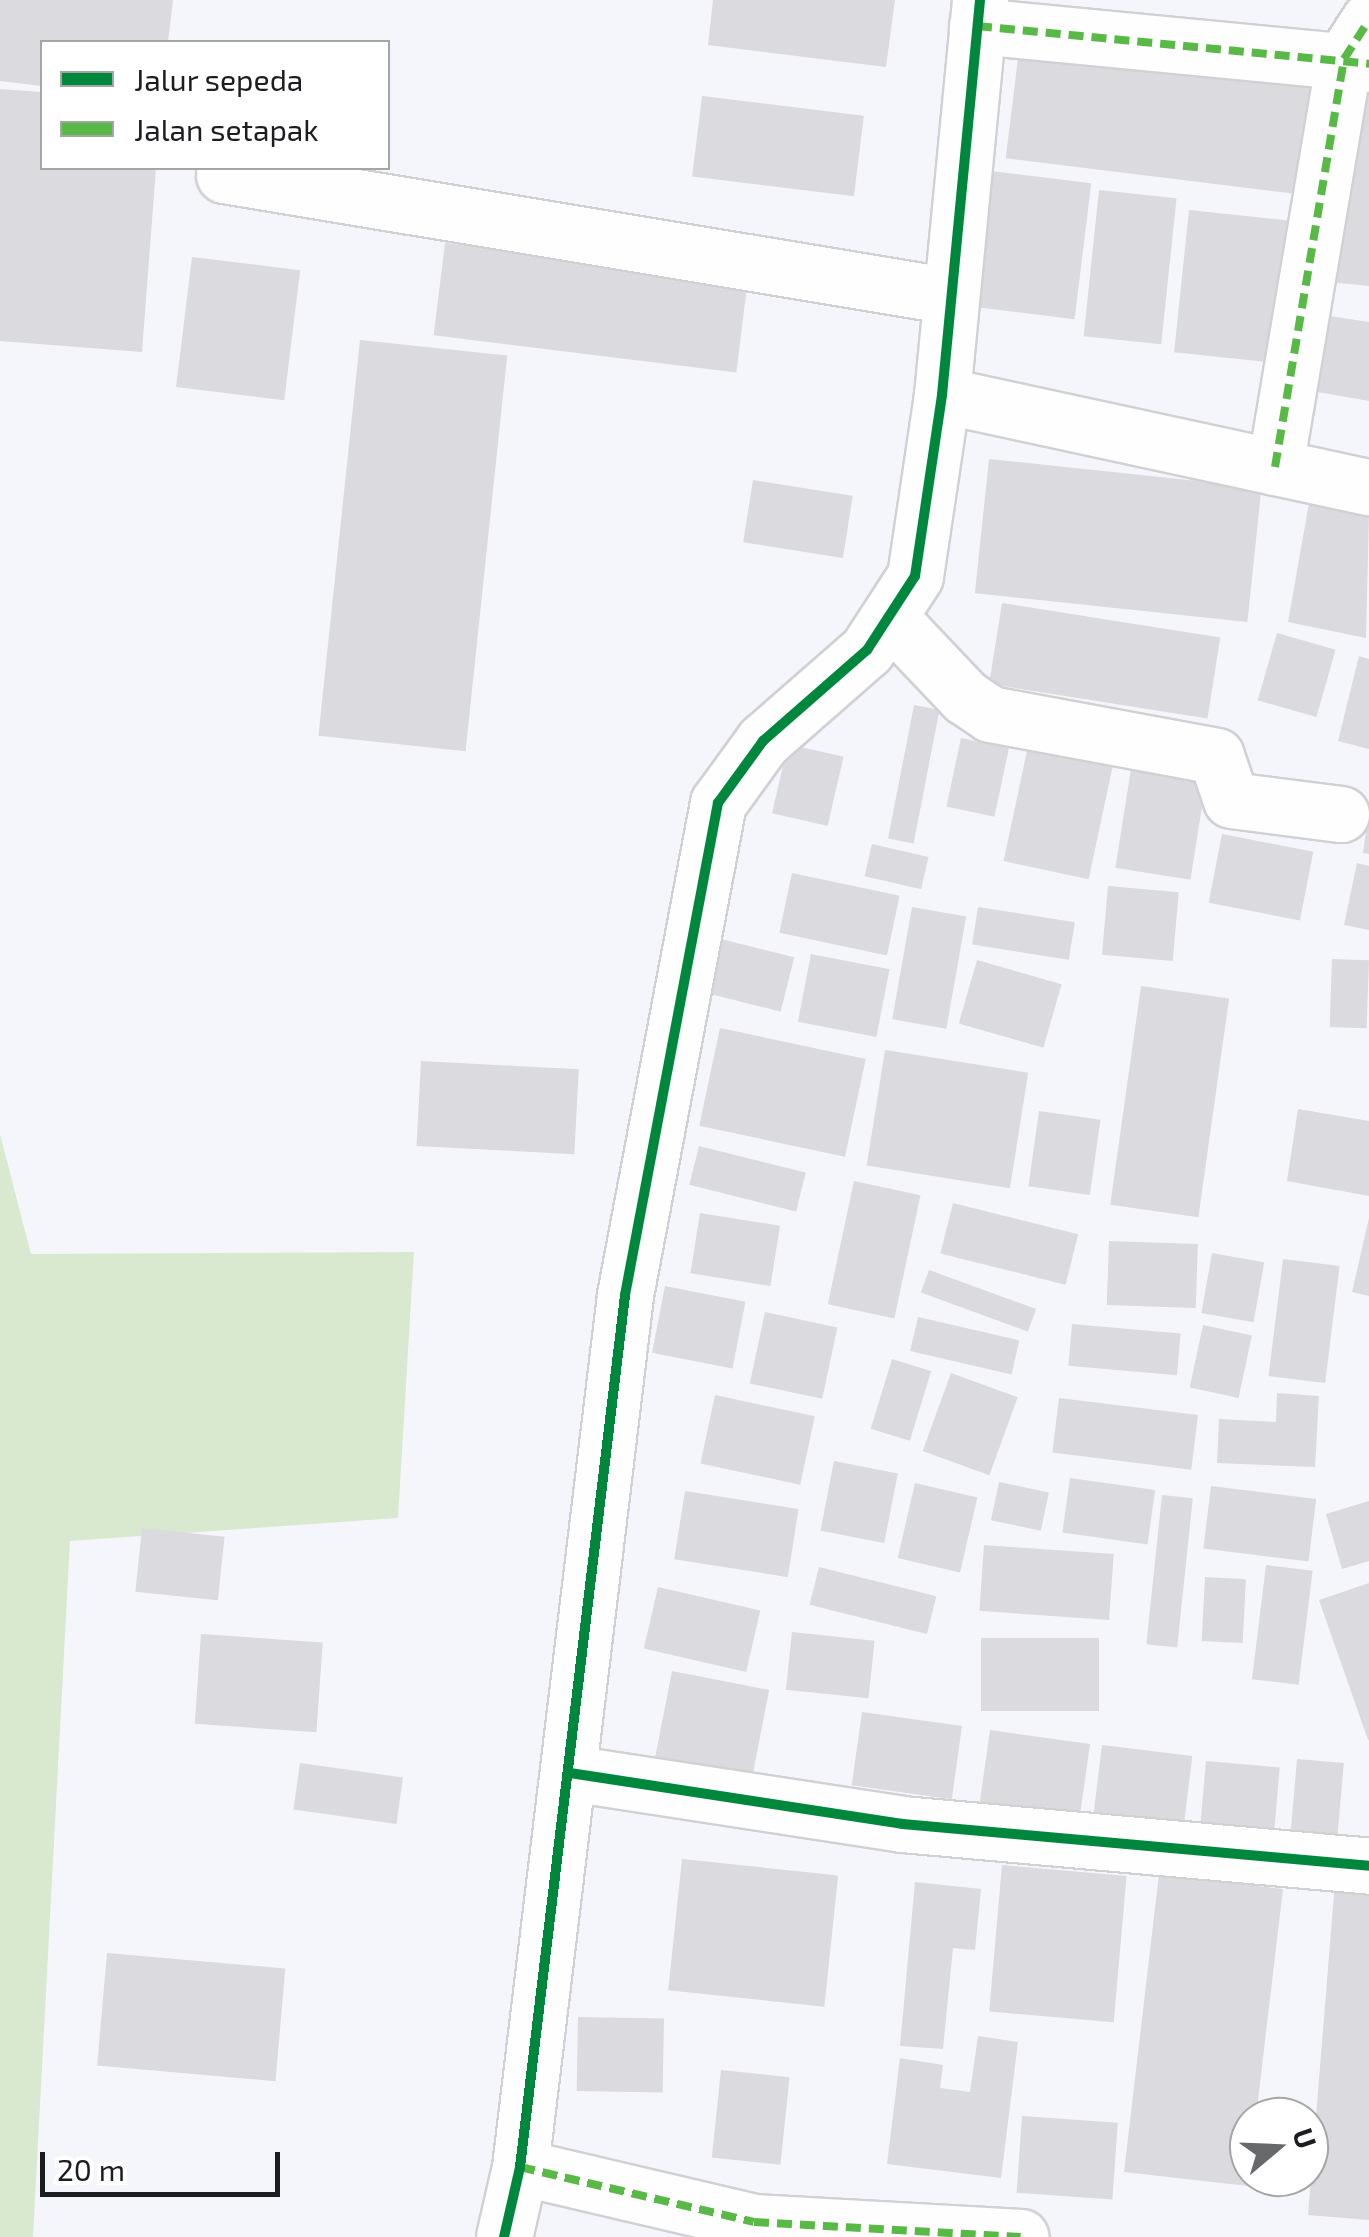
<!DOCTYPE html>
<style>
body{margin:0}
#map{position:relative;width:1369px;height:2237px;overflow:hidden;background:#f5f6fb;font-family:"Exo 2",sans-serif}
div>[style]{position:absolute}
.green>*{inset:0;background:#d9e9d0}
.building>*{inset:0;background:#dadadf;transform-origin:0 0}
.roads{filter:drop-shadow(2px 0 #d0d1d5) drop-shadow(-2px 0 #d0d1d5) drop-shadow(0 2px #d0d1d5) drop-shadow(0 -2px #d0d1d5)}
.minor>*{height:55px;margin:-27.5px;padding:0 27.5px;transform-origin:27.5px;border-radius:27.5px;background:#fefefe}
.quiet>*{height:8px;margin-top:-4px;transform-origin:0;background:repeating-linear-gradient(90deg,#58b947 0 15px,transparent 0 23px)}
.cycleway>*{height:10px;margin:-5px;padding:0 5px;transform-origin:5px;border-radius:5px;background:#00873e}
span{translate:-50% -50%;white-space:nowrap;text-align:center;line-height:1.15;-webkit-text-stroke:8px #fff;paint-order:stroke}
.legend{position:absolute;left:40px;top:40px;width:350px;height:130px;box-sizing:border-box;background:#fff;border:2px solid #a4a5a6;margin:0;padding:12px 18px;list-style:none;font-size:30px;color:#1c1d21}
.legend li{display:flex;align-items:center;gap:20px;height:50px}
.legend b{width:50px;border:2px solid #a4a5a6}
.north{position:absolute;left:1229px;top:2097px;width:100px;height:100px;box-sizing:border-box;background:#fff;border:2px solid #a4a5a6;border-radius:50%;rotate:71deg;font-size:28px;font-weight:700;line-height:40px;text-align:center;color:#1c1d21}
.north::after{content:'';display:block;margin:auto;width:35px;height:45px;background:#68696d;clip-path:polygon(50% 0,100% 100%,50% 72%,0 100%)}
.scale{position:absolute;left:40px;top:2152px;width:240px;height:45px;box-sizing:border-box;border:5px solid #1c1d21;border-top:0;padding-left:12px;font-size:30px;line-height:35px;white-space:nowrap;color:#1c1d21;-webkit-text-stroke:8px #fff;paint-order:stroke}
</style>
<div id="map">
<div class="green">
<div style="clip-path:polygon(0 1134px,31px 1254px,414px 1252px,398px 1518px,70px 1541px,33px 2237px,0 2237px)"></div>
</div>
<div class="building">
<div style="clip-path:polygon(0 0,173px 0,168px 42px,42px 42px,42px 86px,0 81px)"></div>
<div style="clip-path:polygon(713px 0,895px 0,886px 67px,708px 45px)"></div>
<div style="left:1019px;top:50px;width:297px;height:109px;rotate:7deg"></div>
<div style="clip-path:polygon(1353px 76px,1369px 78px,1369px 286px,1330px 282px)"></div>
<div style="clip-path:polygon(0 89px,42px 92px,42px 168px,156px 168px,142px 352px,0 341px)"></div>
<div style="left:702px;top:96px;width:163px;height:81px;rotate:7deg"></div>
<div style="left:991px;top:171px;width:101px;height:137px;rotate:7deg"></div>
<div style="left:1099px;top:190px;width:78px;height:147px;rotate:6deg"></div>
<div style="left:1189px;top:210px;width:100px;height:143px;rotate:6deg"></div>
<div style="left:445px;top:243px;width:305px;height:93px;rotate:7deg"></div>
<div style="left:192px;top:257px;width:109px;height:131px;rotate:7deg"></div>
<div style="clip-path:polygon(1323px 315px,1369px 322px,1369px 401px,1312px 391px)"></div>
<div style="left:360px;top:340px;width:148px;height:398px;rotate:6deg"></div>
<div style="left:989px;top:459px;width:274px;height:135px;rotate:6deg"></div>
<div style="left:753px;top:480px;width:101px;height:63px;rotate:9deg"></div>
<div style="clip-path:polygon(1309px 503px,1369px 514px,1366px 638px,1288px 622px)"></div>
<div style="left:1002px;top:603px;width:221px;height:82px;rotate:9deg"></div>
<div style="left:1277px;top:633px;width:61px;height:70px;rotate:16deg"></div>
<div style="clip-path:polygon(1359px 656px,1369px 659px,1369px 749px,1338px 741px)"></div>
<div style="left:914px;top:705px;width:26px;height:136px;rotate:11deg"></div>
<div style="left:1031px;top:732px;width:87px;height:132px;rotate:12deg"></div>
<div style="left:961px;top:738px;width:49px;height:70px;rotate:12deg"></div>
<div style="left:788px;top:744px;width:57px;height:71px;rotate:13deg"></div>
<div style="left:1131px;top:769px;width:76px;height:100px;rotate:9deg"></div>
<div style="clip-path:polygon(1367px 824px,1369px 824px,1369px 854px,1363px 853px)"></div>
<div style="left:1222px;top:834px;width:93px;height:70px;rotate:11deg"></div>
<div style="left:872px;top:844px;width:58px;height:33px;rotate:13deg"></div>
<div style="clip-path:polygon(1357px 863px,1369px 866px,1369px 930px,1344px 925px)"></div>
<div style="left:792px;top:873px;width:110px;height:61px;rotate:12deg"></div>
<div style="left:1108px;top:886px;width:71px;height:69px;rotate:5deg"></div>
<div style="left:912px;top:907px;width:55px;height:114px;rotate:10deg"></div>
<div style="left:978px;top:907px;width:98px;height:38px;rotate:9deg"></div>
<div style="left:705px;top:935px;width:92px;height:56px;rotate:14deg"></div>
<div style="left:811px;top:954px;width:80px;height:69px;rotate:11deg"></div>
<div style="left:1332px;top:959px;width:37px;height:68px;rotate:2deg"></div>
<div style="left:977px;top:960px;width:88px;height:66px;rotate:16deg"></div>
<div style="left:1141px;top:986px;width:89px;height:221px;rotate:8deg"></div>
<div style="left:720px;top:1028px;width:149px;height:100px;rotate:12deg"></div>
<div style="left:885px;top:1050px;width:145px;height:117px;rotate:9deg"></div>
<div style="left:421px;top:1061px;width:158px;height:85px;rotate:3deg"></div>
<div style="clip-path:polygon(1298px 1109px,1369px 1121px,1369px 1196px,1287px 1181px)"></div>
<div style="left:1039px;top:1111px;width:62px;height:76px;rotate:8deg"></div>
<div style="left:699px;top:1146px;width:110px;height:40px;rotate:14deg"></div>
<div style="left:854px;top:1181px;width:68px;height:126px;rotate:12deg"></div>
<div style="left:953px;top:1203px;width:129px;height:52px;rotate:14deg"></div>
<div style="left:700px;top:1213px;width:81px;height:61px;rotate:9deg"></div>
<div style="clip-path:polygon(1369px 1218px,1369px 1296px,1352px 1292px)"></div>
<div style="left:1109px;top:1241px;width:89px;height:64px;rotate:2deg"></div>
<div style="left:1212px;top:1253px;width:53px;height:61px;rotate:10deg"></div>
<div style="left:1283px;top:1259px;width:57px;height:118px;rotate:7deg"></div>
<div style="left:929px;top:1270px;width:114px;height:24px;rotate:20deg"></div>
<div style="left:665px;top:1286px;width:82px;height:68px;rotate:11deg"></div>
<div style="left:765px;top:1312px;width:74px;height:73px;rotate:12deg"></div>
<div style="left:918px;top:1317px;width:104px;height:35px;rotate:13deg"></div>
<div style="left:1072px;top:1324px;width:109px;height:42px;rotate:5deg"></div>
<div style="left:1203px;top:1325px;width:50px;height:64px;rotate:12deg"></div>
<div style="left:892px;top:1359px;width:41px;height:73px;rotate:17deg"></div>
<div style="left:951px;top:1373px;width:71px;height:83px;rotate:20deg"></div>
<div style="clip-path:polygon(1277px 1393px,1319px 1396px,1315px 1467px,1217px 1463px,1219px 1419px,1276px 1422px)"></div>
<div style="left:715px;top:1395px;width:102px;height:70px;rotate:12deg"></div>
<div style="left:1059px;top:1398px;width:140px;height:55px;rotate:7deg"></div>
<div style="left:834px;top:1461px;width:65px;height:71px;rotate:11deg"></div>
<div style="left:1070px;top:1478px;width:86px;height:55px;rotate:8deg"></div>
<div style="left:999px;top:1482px;width:51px;height:39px;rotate:12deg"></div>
<div style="left:915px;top:1483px;width:64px;height:77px;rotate:13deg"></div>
<div style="left:1211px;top:1486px;width:106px;height:63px;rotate:7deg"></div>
<div style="left:685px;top:1491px;width:115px;height:69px;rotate:9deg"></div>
<div style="left:1162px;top:1495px;width:31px;height:150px;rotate:6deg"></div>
<div style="clip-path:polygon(1369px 1501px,1369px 1561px,1342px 1569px,1326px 1514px)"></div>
<div style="left:142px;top:1528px;width:83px;height:64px;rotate:6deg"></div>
<div style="left:984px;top:1545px;width:130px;height:66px;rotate:4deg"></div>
<div style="left:1266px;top:1565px;width:47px;height:115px;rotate:7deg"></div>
<div style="left:819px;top:1567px;width:121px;height:39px;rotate:14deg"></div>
<div style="left:1205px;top:1577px;width:41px;height:64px;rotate:3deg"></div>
<div style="clip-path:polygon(1369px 1583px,1369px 1740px,1368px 1740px,1319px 1600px)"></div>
<div style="left:658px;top:1587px;width:105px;height:63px;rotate:13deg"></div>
<div style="left:792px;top:1632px;width:83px;height:58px;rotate:6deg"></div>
<div style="left:201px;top:1634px;width:122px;height:90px;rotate:4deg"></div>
<div style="left:981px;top:1638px;width:118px;height:73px"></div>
<div style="left:672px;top:1671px;width:99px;height:99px;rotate:11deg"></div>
<div style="left:862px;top:1712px;width:101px;height:74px;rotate:8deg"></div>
<div style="left:990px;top:1730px;width:101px;height:78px;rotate:8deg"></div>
<div style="left:1102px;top:1745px;width:91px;height:78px;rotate:7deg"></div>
<div style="left:1297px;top:1759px;width:47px;height:84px;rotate:5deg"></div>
<div style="left:1206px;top:1761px;width:74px;height:70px;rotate:5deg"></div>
<div style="left:300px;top:1763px;width:104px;height:47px;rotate:8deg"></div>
<div style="left:682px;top:1859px;width:157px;height:132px;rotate:6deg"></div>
<div style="left:1002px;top:1865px;width:125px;height:147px;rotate:5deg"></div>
<div style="clip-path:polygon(1159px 1874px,1283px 1889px,1256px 2117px,1249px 2117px,1248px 2186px,1124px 2172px)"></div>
<div style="clip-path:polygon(915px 1882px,981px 1889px,975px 1950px,953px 1948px,943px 2049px,900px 2046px)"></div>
<div style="clip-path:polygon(1335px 1882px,1369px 1885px,1369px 2220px,1308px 2215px)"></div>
<div style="left:107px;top:1953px;width:179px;height:113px;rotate:5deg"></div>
<div style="left:578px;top:2017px;width:86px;height:74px;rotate:1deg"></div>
<div style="clip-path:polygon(978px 2036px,1018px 2042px,1001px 2178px,887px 2164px,900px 2058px,943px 2065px,940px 2088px,970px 2092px)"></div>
<div style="left:721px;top:2070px;width:69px;height:88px;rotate:6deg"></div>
<div style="left:1022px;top:2116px;width:96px;height:77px;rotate:4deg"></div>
</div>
<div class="roads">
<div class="minor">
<div style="left:977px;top:26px;width:394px;rotate:5.5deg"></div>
<div style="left:224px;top:175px;width:737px;rotate:9.45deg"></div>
<div style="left:942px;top:395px;width:437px;rotate:12.2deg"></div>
<div style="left:1275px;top:467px;width:414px;rotate:-80.4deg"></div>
<div style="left:1344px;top:59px;width:46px;rotate:-57.3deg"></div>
<div style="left:890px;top:618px;width:109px;rotate:46.5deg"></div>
<div style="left:965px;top:697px;width:30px;rotate:34deg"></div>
<div style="left:990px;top:714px;width:230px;rotate:10.5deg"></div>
<div style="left:1216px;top:756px;width:46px;rotate:71.2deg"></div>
<div style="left:1231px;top:800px;width:111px;rotate:7.3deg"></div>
<div style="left:570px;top:1773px;width:336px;rotate:8.7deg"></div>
<div style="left:902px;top:1824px;width:469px;rotate:5.1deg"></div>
<div style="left:520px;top:2167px;width:240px;rotate:13.2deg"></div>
<div style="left:754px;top:2222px;width:267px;rotate:3.2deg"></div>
<div style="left:504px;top:2237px;width:72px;rotate:-77.1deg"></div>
<div style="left:520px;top:2167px;width:878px;rotate:-83.13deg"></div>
<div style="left:625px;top:1295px;width:501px;rotate:-79.3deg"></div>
<div style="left:718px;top:803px;width:77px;rotate:-54deg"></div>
<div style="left:763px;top:741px;width:138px;rotate:-41.2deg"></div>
<div style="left:867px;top:650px;width:88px;rotate:-57deg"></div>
<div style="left:915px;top:576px;width:183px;rotate:-81.5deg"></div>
<div style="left:942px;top:395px;width:397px;rotate:-84.5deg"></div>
</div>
</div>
<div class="quiet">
<div style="left:977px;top:26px;width:394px;rotate:5.5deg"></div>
<div style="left:1275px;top:467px;width:414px;rotate:-80.4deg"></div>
<div style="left:1344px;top:59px;width:46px;rotate:-57.3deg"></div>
<div style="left:520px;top:2167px;width:240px;rotate:13.2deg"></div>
<div style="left:754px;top:2222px;width:267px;rotate:3.2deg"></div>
</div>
<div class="cycleway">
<div style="left:570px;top:1773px;width:336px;rotate:8.7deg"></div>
<div style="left:902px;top:1824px;width:469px;rotate:5.1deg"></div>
<div style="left:504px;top:2237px;width:72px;rotate:-77.1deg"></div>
<div style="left:520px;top:2167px;width:878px;rotate:-83.13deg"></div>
<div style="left:625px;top:1295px;width:501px;rotate:-79.3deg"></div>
<div style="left:718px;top:803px;width:77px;rotate:-54deg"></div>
<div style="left:763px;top:741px;width:138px;rotate:-41.2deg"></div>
<div style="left:867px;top:650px;width:88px;rotate:-57deg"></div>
<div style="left:915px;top:576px;width:183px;rotate:-81.5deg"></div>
<div style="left:942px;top:395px;width:397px;rotate:-84.5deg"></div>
</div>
<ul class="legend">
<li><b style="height:12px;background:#00873e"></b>Jalur sepeda</li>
<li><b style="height:12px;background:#58b947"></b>Jalan setapak</li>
</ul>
<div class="north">U</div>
<div class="scale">20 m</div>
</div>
